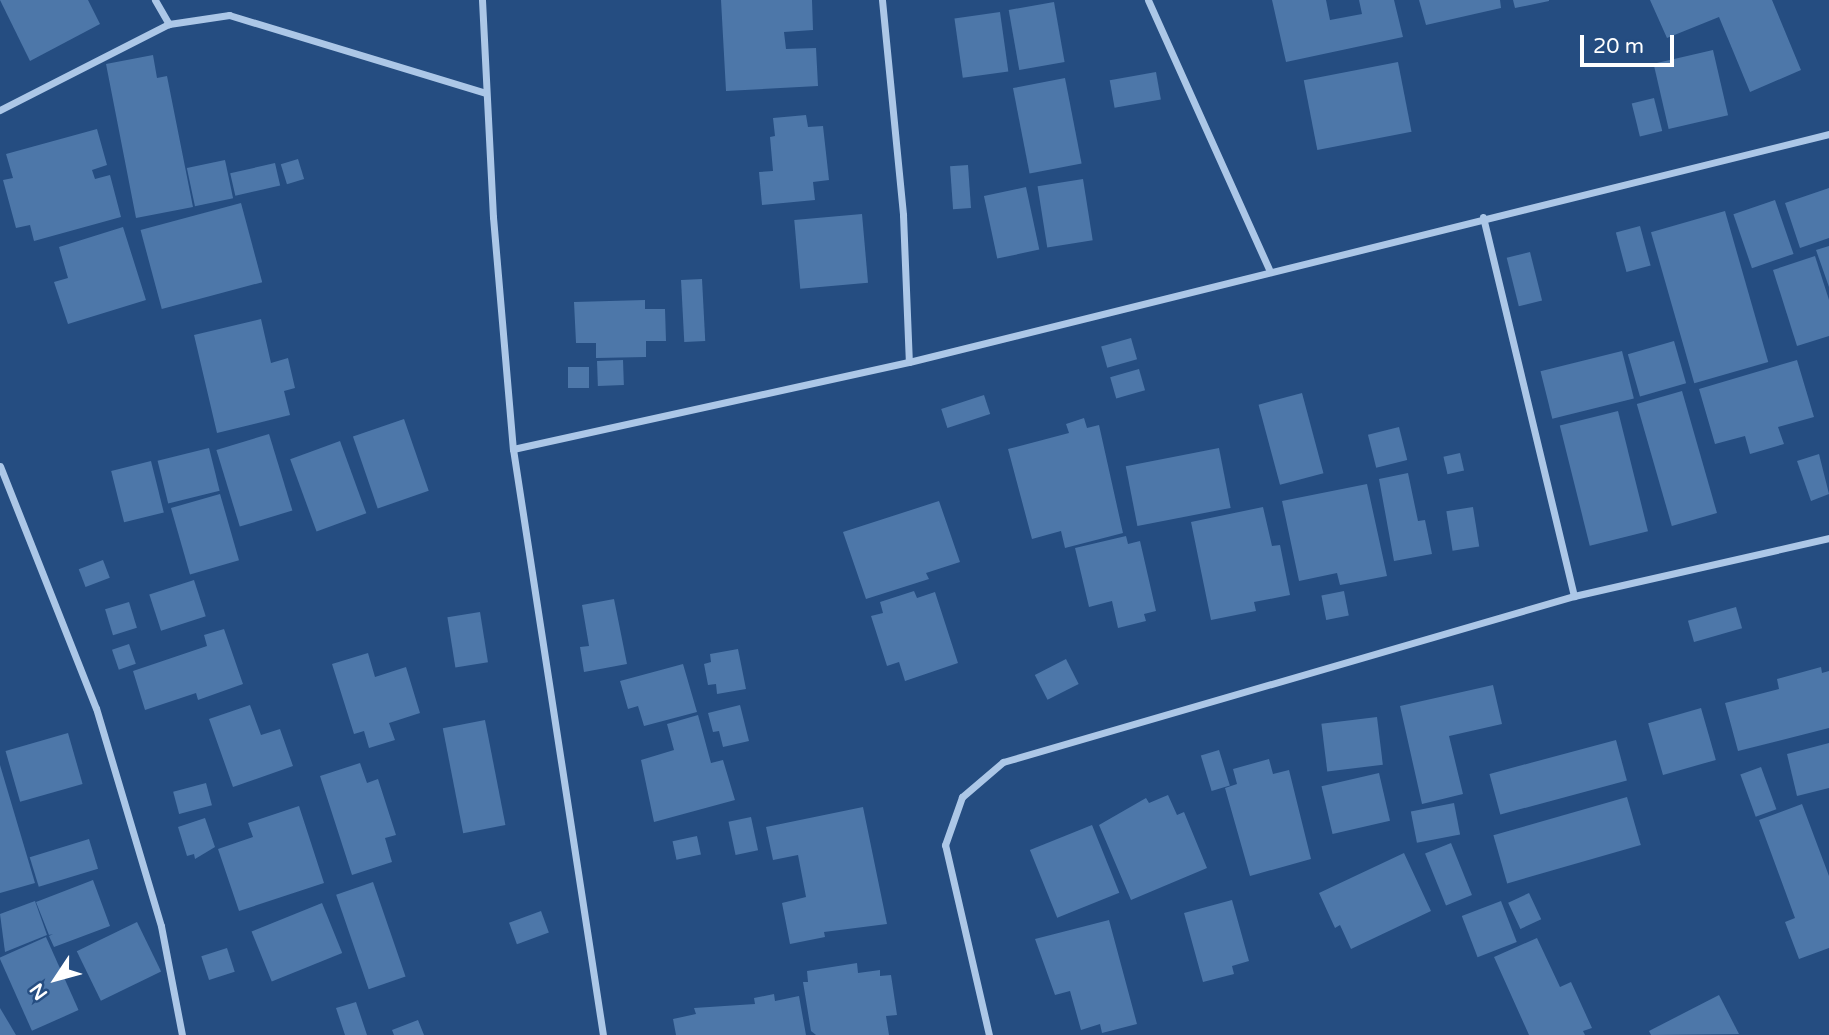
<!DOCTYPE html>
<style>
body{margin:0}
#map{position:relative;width:1829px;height:1035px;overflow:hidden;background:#254d81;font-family:"Varela Round",sans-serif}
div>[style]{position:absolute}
.building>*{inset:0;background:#4d77a9;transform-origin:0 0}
.street>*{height:7px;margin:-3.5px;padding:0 3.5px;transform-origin:3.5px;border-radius:3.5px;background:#acc7e7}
span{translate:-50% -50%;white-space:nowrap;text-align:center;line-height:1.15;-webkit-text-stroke:6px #254d81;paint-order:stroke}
.north{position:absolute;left:21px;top:944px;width:70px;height:70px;-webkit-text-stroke:5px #254d81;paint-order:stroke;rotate:234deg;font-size:19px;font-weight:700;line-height:28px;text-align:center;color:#fff}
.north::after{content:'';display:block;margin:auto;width:24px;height:32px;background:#fff;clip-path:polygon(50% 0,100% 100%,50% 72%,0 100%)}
.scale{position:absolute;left:1580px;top:35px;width:94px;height:32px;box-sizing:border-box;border:4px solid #fff;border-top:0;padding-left:9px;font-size:21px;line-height:24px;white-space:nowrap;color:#fff;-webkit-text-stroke:5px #254d81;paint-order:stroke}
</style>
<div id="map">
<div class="building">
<div style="clip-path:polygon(0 0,88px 0,100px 24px,30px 61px)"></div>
<div style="clip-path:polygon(721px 0,812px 0,813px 30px,784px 32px,786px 49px,816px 48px,818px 86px,726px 91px)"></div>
<div style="clip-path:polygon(1272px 0,1326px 0,1330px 20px,1362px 14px,1359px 0,1394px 0,1403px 37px,1286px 62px)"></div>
<div style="clip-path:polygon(1419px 0,1500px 0,1501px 8px,1426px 25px)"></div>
<div style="clip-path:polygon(1513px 0,1549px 0,1549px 1px,1515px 8px)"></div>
<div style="clip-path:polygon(1650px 0,1772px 0,1801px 70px,1750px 92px,1719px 17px,1667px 38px)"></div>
<div style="left:1054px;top:2px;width:61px;height:46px;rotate:80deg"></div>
<div style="left:1000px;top:12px;width:60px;height:46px;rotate:82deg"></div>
<div style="left:1713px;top:50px;width:67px;height:61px;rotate:77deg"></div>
<div style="clip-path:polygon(153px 55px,157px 78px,167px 76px,193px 207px,136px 218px,106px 64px)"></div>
<div style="left:1398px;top:62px;width:71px;height:96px;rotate:79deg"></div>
<div style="left:1156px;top:72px;width:28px;height:47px;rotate:80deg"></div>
<div style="left:1065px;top:78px;width:87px;height:53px;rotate:79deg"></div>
<div style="left:1654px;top:98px;width:34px;height:23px;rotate:76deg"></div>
<div style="clip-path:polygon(806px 115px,808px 127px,823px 126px,829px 180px,813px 182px,815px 200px,762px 205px,759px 172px,773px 171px,770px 137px,775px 136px,773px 118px)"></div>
<div style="clip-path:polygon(97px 129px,107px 165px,92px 170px,95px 179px,110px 175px,121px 217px,34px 241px,30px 225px,16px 228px,3px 180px,13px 178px,6px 154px)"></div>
<div style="left:298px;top:159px;width:21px;height:18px;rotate:73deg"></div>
<div style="left:225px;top:160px;width:39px;height:39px;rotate:78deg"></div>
<div style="left:275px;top:163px;width:23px;height:46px;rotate:77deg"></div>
<div style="left:968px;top:165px;width:43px;height:18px;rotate:86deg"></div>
<div style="left:1083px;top:179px;width:62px;height:46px;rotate:81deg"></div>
<div style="left:1026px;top:187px;width:64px;height:43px;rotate:78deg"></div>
<div style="clip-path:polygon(1829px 188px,1829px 238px,1800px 248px,1785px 203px)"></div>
<div style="left:1775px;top:200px;width:57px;height:44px;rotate:71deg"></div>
<div style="left:241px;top:203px;width:82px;height:104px;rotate:75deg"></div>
<div style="left:1725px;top:211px;width:157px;height:77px;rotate:74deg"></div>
<div style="left:862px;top:214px;width:69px;height:68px;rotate:85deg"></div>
<div style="left:1640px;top:226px;width:41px;height:25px;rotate:75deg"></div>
<div style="clip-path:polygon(123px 227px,146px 300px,68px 324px,54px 282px,68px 278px,59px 247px)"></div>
<div style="clip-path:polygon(1829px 246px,1829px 287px,1816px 250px)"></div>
<div style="left:1530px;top:252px;width:50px;height:24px;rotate:76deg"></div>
<div style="clip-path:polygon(1815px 256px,1829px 300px,1829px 336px,1797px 346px,1773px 270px)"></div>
<div style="left:702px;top:279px;width:62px;height:21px;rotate:87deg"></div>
<div style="clip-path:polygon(645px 300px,645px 309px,665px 309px,666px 341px,646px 341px,646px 357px,596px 358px,596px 343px,576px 343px,574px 302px)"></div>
<div style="clip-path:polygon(261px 319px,271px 363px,288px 358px,295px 388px,284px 391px,290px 415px,217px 433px,194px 335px)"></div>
<div style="left:1131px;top:338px;width:22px;height:31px;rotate:74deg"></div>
<div style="left:1674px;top:341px;width:44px;height:48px;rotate:74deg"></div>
<div style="left:1622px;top:351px;width:49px;height:84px;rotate:76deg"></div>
<div style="left:623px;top:360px;width:25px;height:26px;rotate:88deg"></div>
<div style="clip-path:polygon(1797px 360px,1814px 417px,1778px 427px,1784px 444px,1750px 454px,1745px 436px,1715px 444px,1699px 389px)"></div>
<div style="left:568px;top:367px;width:21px;height:21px"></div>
<div style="left:1139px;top:369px;width:22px;height:30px;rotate:74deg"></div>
<div style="left:1682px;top:391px;width:127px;height:47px;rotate:74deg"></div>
<div style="left:1302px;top:393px;width:83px;height:45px;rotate:75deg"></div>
<div style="left:984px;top:395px;width:20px;height:45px;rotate:72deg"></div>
<div style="left:1618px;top:411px;width:124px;height:60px;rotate:76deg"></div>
<div style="clip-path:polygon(1084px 418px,1087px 428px,1099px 425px,1123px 533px,1065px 548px,1061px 531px,1032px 539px,1008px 449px,1069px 433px,1066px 424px)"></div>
<div style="left:404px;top:419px;width:76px;height:54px;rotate:71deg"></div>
<div style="left:1399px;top:427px;width:34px;height:32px;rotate:76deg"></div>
<div style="left:269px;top:434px;width:80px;height:55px;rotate:73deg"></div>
<div style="left:340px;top:441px;width:77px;height:53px;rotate:70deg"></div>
<div style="left:209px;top:448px;width:44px;height:53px;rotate:76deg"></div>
<div style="left:1219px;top:448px;width:61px;height:95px;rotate:79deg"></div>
<div style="left:1460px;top:453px;width:18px;height:17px;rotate:77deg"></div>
<div style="clip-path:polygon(1819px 454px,1829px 494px,1811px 501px,1797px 461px)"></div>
<div style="left:151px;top:461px;width:53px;height:41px;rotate:76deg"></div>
<div style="clip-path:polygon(1408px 473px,1418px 521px,1425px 520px,1432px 554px,1394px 561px,1379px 479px)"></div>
<div style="clip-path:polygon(1367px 484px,1387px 576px,1340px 585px,1337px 573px,1299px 581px,1282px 501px)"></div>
<div style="left:220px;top:494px;width:69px;height:51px;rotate:74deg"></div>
<div style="clip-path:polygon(939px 501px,960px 562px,926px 573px,929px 579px,866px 599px,843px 532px)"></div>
<div style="clip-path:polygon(1263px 507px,1272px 546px,1280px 545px,1290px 595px,1254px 602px,1256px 611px,1211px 620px,1191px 522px)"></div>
<div style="left:1473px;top:507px;width:40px;height:27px;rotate:81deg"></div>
<div style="clip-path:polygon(1126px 536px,1128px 544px,1140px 541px,1156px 611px,1144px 614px,1146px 621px,1118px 628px,1112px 601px,1089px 607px,1075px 548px)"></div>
<div style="left:103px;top:560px;width:19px;height:26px;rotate:69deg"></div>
<div style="left:194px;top:580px;width:38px;height:47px;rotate:72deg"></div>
<div style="clip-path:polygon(914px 591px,917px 598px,935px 592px,958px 663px,905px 681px,899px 662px,887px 666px,871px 616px,883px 613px,880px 602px)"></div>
<div style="left:1344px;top:591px;width:25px;height:23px;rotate:79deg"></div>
<div style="clip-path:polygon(614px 599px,627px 664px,584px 672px,580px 647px,589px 646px,582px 605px)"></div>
<div style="left:129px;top:602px;width:27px;height:25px;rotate:73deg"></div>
<div style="left:1736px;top:607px;width:22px;height:50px;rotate:74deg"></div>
<div style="left:480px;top:612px;width:51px;height:33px;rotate:81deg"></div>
<div style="clip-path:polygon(224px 629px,243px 684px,198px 700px,196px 693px,145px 710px,133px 671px,207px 646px,204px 635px)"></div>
<div style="left:129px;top:644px;width:21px;height:18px;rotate:71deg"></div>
<div style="clip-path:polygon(738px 649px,746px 689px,717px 694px,716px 684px,708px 685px,704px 664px,711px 662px,710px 654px)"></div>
<div style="clip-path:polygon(368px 653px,375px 677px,406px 667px,420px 713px,389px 723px,395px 740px,369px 748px,364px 731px,354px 734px,332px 664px)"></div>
<div style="left:1066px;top:659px;width:28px;height:35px;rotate:63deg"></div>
<div style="clip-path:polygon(683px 664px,697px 712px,644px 726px,638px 706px,628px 709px,620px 681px)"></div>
<div style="clip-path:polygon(1821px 667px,1822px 673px,1829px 671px,1829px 728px,1738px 751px,1725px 703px,1779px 689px,1777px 679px)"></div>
<div style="clip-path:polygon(1493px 685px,1502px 724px,1449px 736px,1463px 794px,1422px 804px,1400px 706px)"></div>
<div style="clip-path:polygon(250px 705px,261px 735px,280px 729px,293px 766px,233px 787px,209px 719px)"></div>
<div style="clip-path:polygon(740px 705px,749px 741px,723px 747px,719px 731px,713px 732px,708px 713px)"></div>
<div style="left:1701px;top:708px;width:54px;height:55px;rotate:74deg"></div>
<div style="clip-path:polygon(698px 715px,711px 763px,723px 760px,735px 800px,654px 822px,641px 760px,674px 750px,667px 724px)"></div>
<div style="left:1377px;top:717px;width:48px;height:56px;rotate:83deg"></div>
<div style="left:485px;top:720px;width:107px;height:43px;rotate:79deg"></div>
<div style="left:68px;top:733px;width:53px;height:65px;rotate:74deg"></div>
<div style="left:1616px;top:740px;width:42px;height:131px;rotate:75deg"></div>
<div style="clip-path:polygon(1829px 743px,1829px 788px,1797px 796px,1787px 754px)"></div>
<div style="left:1219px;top:750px;width:37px;height:19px;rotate:73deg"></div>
<div style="clip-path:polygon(1269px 759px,1273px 774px,1289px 770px,1311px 859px,1250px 876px,1225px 788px,1237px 784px,1233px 769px)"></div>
<div style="clip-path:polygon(360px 763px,367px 783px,378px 779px,396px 835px,385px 838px,392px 862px,352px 875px,320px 776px)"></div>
<div style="clip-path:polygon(0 765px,35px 883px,0 893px)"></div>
<div style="left:1761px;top:767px;width:45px;height:22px;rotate:70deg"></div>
<div style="left:1379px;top:773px;width:49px;height:59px;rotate:77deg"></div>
<div style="left:206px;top:783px;width:23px;height:34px;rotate:75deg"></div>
<div style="clip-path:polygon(1168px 795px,1177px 815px,1184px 812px,1207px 868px,1131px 900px,1099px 825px,1146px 798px,1149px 803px)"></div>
<div style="left:1627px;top:797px;width:50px;height:139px;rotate:74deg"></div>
<div style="left:1454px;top:803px;width:32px;height:44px;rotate:79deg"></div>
<div style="clip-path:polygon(1802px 804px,1829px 876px,1829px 948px,1799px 959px,1785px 922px,1795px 918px,1759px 820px)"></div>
<div style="clip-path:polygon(299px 806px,324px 883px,239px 911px,218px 849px,253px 837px,248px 823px)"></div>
<div style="clip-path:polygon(863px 807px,887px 924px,824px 932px,825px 937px,790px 944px,782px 903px,806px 897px,798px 855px,773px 860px,766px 827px)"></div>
<div style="left:751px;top:817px;width:34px;height:23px;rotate:78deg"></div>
<div style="clip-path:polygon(205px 818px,215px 847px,195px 859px,194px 854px,187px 856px,178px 827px)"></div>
<div style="left:1092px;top:825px;width:73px;height:67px;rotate:68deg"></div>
<div style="left:697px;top:836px;width:19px;height:25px;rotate:78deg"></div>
<div style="left:89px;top:839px;width:31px;height:62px;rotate:73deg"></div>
<div style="left:1451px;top:843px;width:56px;height:28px;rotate:68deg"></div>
<div style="clip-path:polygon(1404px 853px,1431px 911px,1351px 949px,1340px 925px,1335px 928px,1319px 893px)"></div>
<div style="clip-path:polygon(93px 880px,110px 926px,54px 947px,49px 936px,53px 934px,49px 935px,36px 902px)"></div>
<div style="left:373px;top:882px;width:100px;height:39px;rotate:71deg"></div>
<div style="left:1529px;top:893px;width:29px;height:23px;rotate:65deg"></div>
<div style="clip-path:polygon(1232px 900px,1249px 961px,1232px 966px,1234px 974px,1203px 982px,1184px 913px)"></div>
<div style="clip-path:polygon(35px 901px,47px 935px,5px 952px,0 914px)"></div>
<div style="left:1501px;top:901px;width:44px;height:42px;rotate:69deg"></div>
<div style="left:322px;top:903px;width:54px;height:76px;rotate:68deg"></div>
<div style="left:541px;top:911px;width:23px;height:34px;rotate:70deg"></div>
<div style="clip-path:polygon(1109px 920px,1137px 1024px,1102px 1033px,1100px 1024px,1081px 1030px,1070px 991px,1055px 995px,1035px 939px)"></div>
<div style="left:137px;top:922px;width:55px;height:67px;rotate:64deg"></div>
<div style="left:46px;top:937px;width:80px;height:51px;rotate:66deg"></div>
<div style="clip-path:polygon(1537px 938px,1560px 987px,1571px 982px,1592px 1028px,1583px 1031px,1585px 1035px,1529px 1035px,1494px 957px)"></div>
<div style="left:227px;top:948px;width:25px;height:27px;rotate:72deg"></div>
<div style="clip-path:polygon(857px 963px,858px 973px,880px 970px,880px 976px,891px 975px,897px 1015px,886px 1016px,889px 1035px,816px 1035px,811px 1031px,803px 982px,808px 982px,807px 971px)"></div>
<div style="clip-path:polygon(774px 994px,775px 1001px,799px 996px,806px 1035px,676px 1035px,673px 1019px,696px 1014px,694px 1008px,755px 1004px,754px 998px)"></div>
<div style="clip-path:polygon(1719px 995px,1739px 1034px,1651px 1035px,1649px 1031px)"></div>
<div style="clip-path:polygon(356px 1002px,367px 1035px,345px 1035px,336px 1008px)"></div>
<div style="clip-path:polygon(0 1008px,16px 1035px,0 1035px)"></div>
<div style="clip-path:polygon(418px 1020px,424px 1035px,394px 1035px,392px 1030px)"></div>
</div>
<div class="street">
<div style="left:155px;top:0;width:28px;rotate:60deg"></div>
<div style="left:482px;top:0;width:217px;rotate:87.1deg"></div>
<div style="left:493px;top:217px;width:233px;rotate:85.1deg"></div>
<div style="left:513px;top:449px;width:593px;rotate:81.27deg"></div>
<div style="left:882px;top:0;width:216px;rotate:84.4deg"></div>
<div style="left:903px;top:215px;width:147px;rotate:87.7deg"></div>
<div style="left:1148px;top:0;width:297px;rotate:65.8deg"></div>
<div style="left:0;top:110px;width:190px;rotate:-27deg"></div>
<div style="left:169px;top:24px;width:61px;rotate:-8.5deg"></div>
<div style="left:229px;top:15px;width:268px;rotate:16.9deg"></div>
<div style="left:1483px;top:217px;width:390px;rotate:76.5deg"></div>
<div style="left:513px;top:449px;width:405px;rotate:-12.4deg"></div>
<div style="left:909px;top:362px;width:948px;rotate:-13.92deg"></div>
<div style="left:0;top:466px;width:260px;rotate:68.4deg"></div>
<div style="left:96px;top:708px;width:227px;rotate:73.4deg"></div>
<div style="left:161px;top:926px;width:111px;rotate:79.1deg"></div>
<div style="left:989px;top:1035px;width:195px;rotate:-103deg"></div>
<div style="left:945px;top:845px;width:51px;rotate:-70.5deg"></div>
<div style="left:962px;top:797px;width:54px;rotate:-40.5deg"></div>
<div style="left:1003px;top:762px;width:595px;rotate:-16.21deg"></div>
<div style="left:1574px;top:596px;width:262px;rotate:-12.8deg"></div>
</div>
<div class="north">N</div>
<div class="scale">20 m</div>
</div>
